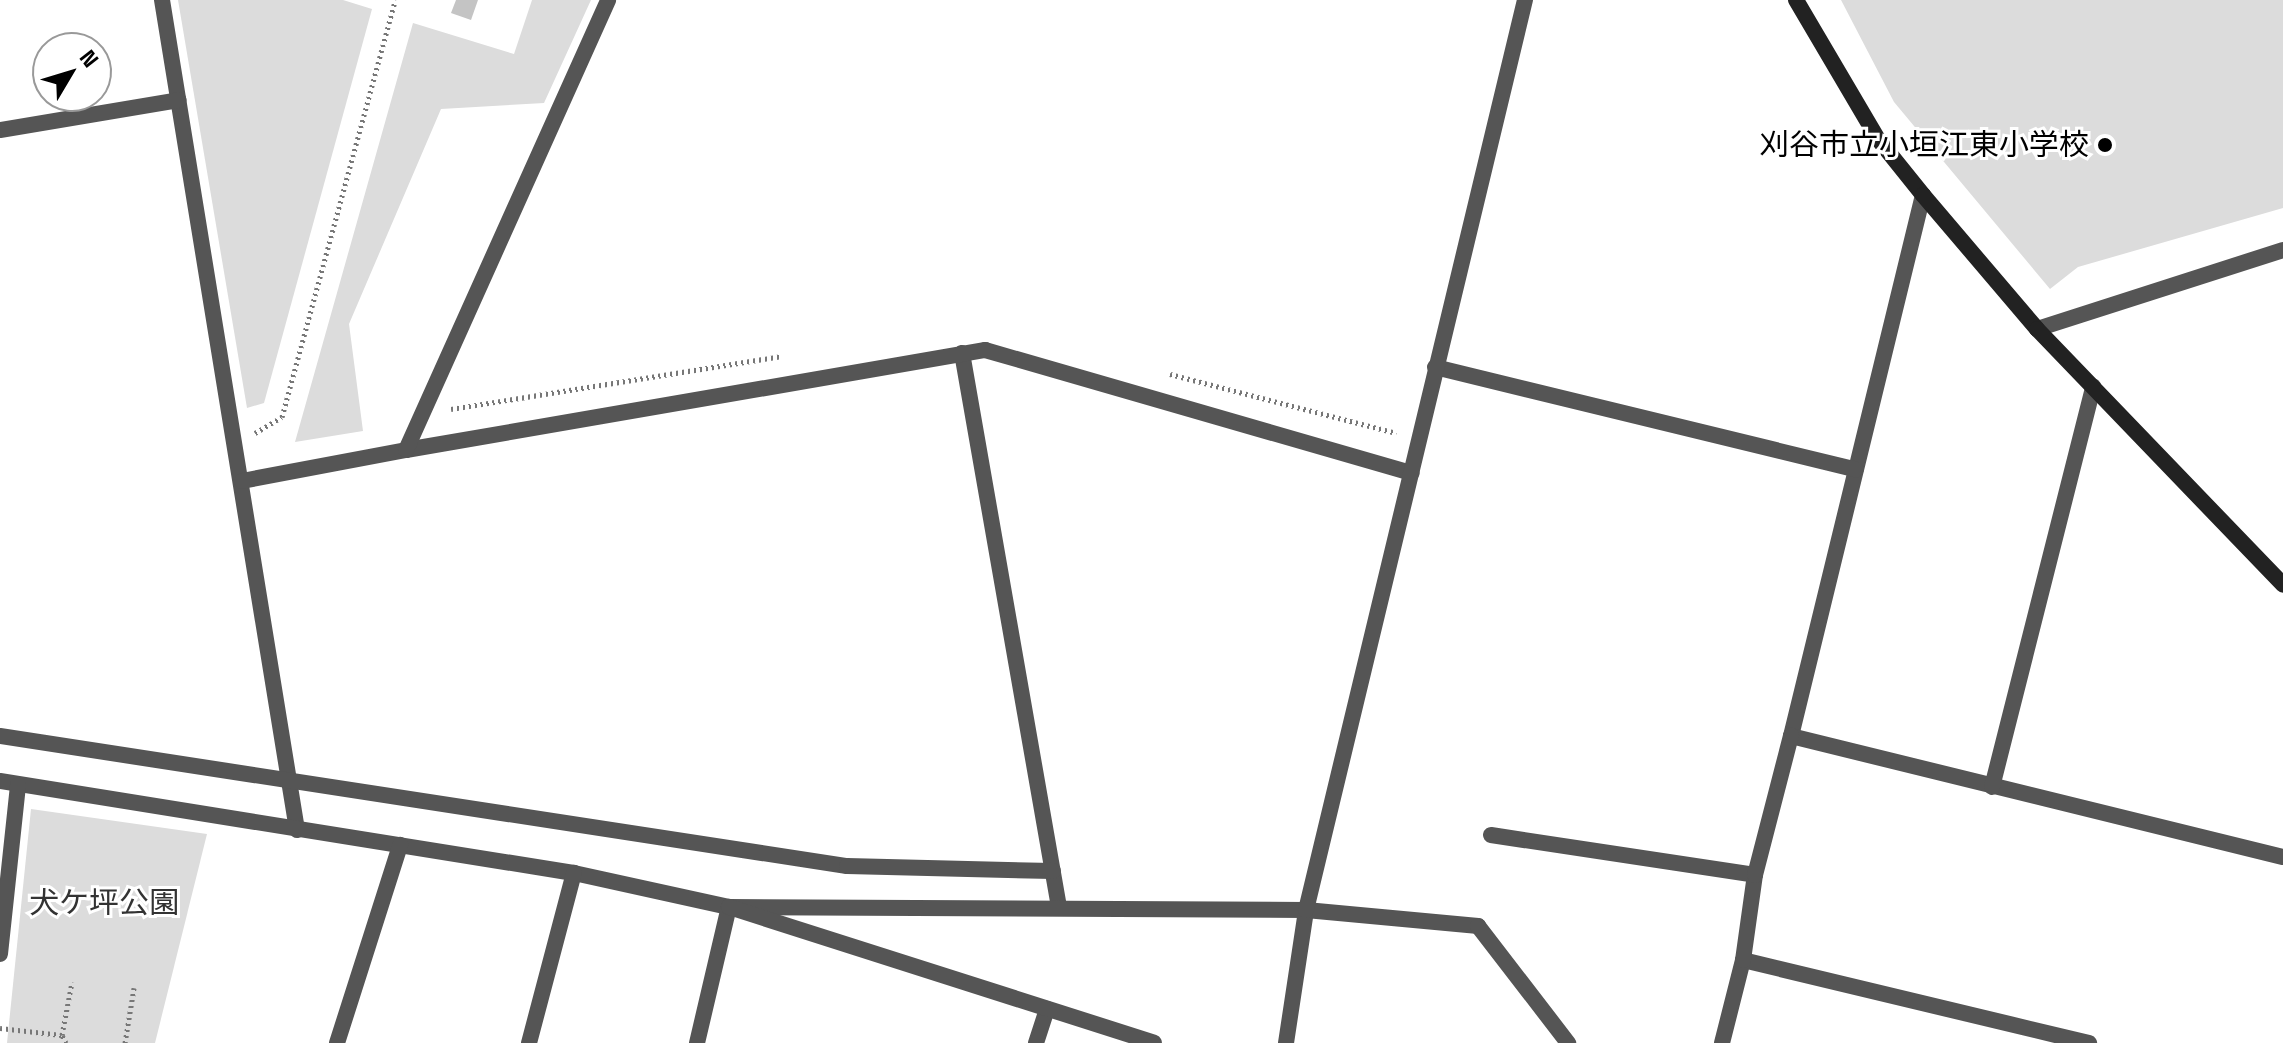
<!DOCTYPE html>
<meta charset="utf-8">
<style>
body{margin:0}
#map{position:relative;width:2283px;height:1043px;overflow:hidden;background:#fff;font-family:"Space Grotesk","Noto Sans JP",sans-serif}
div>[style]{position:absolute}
.green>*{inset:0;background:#dcdcdc}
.building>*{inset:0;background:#c4c4c4}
.path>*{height:5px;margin-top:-2.5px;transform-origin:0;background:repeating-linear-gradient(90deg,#777 0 2px,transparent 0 6px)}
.lane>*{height:16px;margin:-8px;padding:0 8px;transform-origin:8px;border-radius:8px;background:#555}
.street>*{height:16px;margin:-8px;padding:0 8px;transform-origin:8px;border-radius:8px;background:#555}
.secondary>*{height:16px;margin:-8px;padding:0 8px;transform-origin:8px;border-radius:8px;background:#222}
.dots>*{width:22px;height:22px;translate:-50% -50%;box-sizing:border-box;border:4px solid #fff;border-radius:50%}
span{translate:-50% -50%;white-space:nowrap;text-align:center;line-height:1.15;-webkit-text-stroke:6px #fff;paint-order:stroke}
.poi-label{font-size:30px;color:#000}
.right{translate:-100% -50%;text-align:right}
.park-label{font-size:30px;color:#333}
.north{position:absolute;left:32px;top:32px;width:80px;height:80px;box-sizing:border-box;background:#fff;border:2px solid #999;border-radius:50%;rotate:52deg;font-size:22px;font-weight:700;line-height:32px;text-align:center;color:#000}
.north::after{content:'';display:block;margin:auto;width:28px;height:36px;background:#000;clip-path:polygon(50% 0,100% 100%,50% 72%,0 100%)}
</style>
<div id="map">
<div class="green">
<div style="clip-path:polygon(178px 0,343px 0,372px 9px,264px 403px,247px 408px)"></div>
<div style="clip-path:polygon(532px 0,591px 0,544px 103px,441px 109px,349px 324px,363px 431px,295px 442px,413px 23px,514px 54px)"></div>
<div style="clip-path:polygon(1841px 0,2283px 0,2283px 208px,2078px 267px,2050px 289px,1894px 102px)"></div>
<div style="clip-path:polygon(31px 809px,207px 834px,155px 1043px,7px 1043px)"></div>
</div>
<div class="building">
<div style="clip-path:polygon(456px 0,478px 0,471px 20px,451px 13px)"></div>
</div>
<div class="path">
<div style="left:1170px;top:374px;width:234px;rotate:14.6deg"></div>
<div style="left:451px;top:409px;width:334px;rotate:-9.1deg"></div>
<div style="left:255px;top:433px;width:31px;rotate:-31deg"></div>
<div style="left:282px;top:417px;width:432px;rotate:-74.8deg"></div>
<div style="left:0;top:1028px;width:62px;rotate:6.4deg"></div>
<div style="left:66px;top:1043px;width:9px;rotate:-117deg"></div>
<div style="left:62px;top:1035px;width:54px;rotate:-79.3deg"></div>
<div style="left:125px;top:1043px;width:56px;rotate:-80.7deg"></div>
</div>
<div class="lane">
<div style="left:1036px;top:1043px;width:36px;rotate:-72deg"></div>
</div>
<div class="street">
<div style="left:162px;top:0;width:841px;rotate:80.76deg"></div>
<div style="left:0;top:130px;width:181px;rotate:-9.5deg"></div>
<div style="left:1923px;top:195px;width:557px;rotate:103.71deg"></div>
<div style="left:1791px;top:736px;width:507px;rotate:13.82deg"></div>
<div style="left:2037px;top:329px;width:258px;rotate:-17.8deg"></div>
<div style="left:962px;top:353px;width:562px;rotate:80.07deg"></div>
<div style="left:1435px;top:367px;width:433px;rotate:13.7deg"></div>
<div style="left:406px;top:450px;width:588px;rotate:-9.8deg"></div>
<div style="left:985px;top:350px;width:444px;rotate:16.1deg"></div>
<div style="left:242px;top:481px;width:167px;rotate:-10.7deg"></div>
<div style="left:406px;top:450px;width:493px;rotate:-65.8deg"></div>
<div style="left:0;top:736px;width:857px;rotate:8.73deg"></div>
<div style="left:847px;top:866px;width:206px;rotate:1.4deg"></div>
<div style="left:0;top:781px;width:581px;rotate:9.11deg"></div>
<div style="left:574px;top:873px;width:159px;rotate:12.4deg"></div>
<div style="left:729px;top:907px;width:577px;rotate:0.3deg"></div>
<div style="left:1306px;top:910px;width:173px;rotate:5.3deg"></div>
<div style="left:1478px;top:926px;width:148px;rotate:52.4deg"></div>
<div style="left:1992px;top:787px;width:413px;rotate:-75.8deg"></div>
<div style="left:1491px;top:835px;width:267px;rotate:8.6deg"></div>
<div style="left:0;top:954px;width:170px;rotate:-83.9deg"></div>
<div style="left:1743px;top:960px;width:356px;rotate:13.5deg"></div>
<div style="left:337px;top:1043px;width:208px;rotate:-72.3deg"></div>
<div style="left:529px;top:1043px;width:176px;rotate:-75.2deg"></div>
<div style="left:697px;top:1043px;width:140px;rotate:-76.8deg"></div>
<div style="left:729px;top:907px;width:446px;rotate:17.7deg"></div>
<div style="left:1286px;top:1043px;width:134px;rotate:-81.4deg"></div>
<div style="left:1306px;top:910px;width:936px;rotate:-76.47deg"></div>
<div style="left:1722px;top:1043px;width:86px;rotate:-75.8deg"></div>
<div style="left:1743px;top:960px;width:86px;rotate:-82deg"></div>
<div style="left:1755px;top:875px;width:144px;rotate:-75.5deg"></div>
</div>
<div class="secondary">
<div style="left:1796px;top:0;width:161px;rotate:59.5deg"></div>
<div style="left:1878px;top:139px;width:72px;rotate:51.2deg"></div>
<div style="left:1923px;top:195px;width:176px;rotate:49.6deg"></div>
<div style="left:2037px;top:329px;width:355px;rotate:46.1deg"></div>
</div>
<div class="dots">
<div style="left:2105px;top:145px;background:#000"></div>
</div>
<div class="poi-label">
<span class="right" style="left:2089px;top:145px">刈谷市立小垣江東小学校</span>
</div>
<div class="park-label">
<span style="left:104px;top:903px">犬ケ坪公園</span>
</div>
<div class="north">N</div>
</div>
